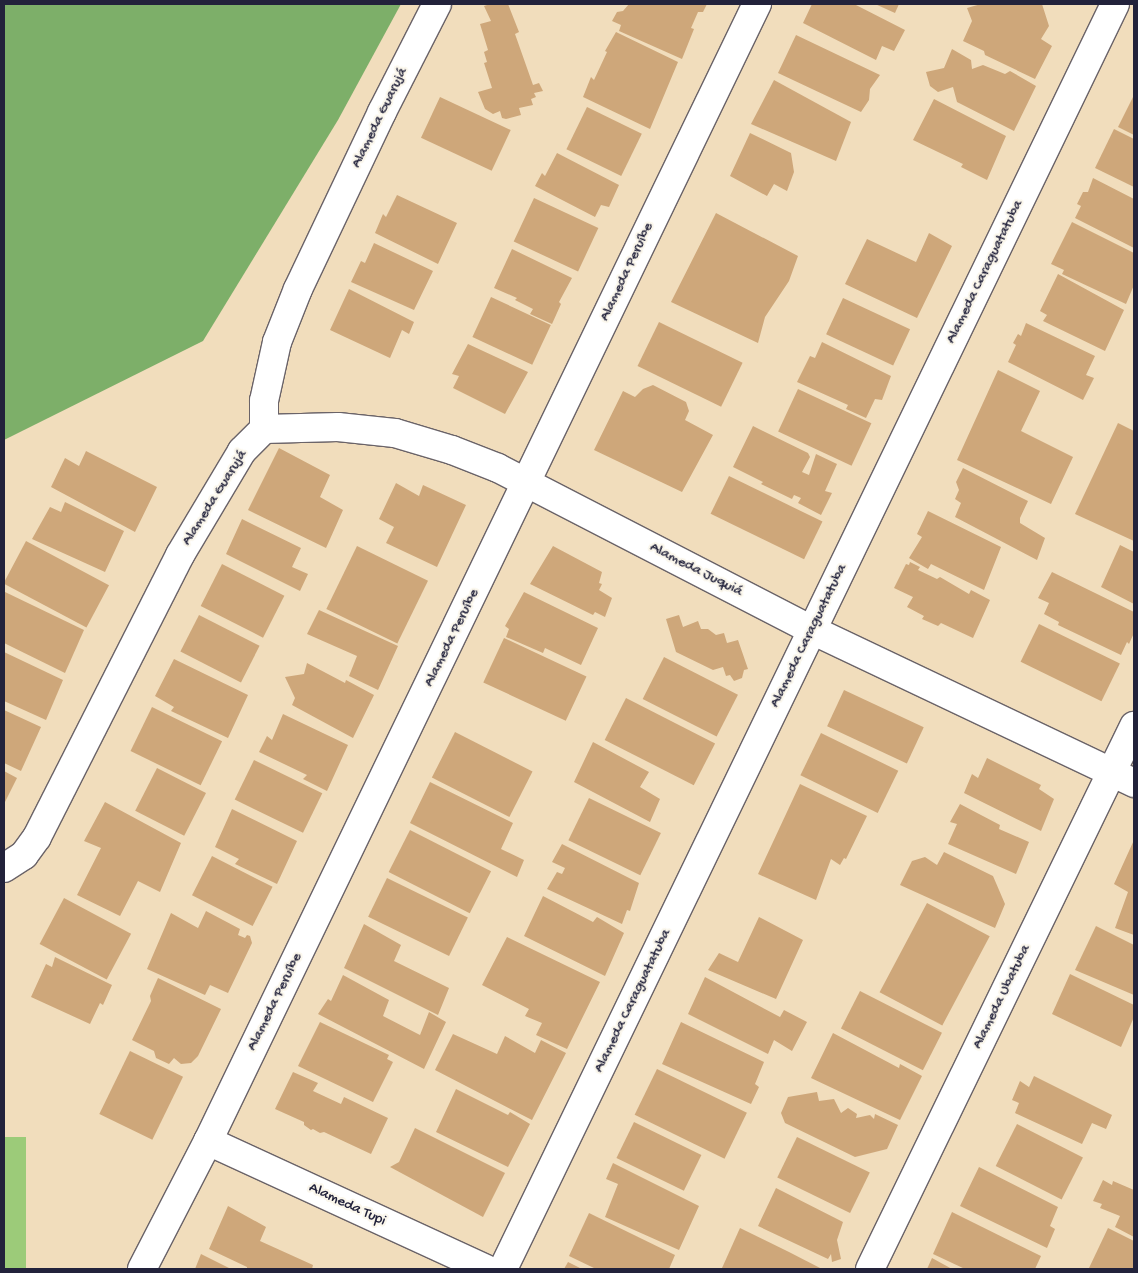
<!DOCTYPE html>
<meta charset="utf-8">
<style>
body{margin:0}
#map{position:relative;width:1138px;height:1273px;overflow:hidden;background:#f1ddbc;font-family:"Gochi Hand",sans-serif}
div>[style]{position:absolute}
.green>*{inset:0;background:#9ccb79;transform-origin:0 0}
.forest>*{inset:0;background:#7daf69}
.building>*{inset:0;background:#cea77a;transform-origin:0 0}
.roads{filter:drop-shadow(1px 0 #6a6368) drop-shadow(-1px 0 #6a6368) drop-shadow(0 1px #6a6368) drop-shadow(0 -1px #6a6368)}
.minor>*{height:28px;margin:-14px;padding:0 14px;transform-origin:14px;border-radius:14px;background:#fff}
span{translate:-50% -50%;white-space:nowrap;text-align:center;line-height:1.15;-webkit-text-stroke:4.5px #fbf7ec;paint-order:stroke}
.street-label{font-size:15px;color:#22223b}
.frame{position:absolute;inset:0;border:5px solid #22223b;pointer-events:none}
</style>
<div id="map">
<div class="green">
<div style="left:4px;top:1137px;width:22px;height:132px"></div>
</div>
<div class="forest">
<div style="clip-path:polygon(4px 4px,401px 4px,338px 120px,203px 341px,4px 440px)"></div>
</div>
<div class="building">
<div style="clip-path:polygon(490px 4px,508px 4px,519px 32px,515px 34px,533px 85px,539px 83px,543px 91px,534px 93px,536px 97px,531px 99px,533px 105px,519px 108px,521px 115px,506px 119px,502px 118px,500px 111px,493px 114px,485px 109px,478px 92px,492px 88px,484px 63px,487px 62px,484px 52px,488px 50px,480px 24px,491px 21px,484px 6px)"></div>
<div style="clip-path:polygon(629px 4px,707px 4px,703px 12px,698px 12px,691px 28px,694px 29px,682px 59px,619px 31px,621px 25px,612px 21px,617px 12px,623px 11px)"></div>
<div style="clip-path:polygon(812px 4px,854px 4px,905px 30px,894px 51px,882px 46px,876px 60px,803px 23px)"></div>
<div style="clip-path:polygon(875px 4px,899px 4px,895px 13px)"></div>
<div style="clip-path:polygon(981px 4px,1042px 4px,1049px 26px,1041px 39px,1052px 46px,1035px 79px,985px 55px,984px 51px,963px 41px,972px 21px,967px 8px)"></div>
<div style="clip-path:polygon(616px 32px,678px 62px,650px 129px,583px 97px,591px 77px,594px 80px,607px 52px,605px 51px)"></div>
<div style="clip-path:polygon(796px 35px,880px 75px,870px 89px,869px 100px,861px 112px,778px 73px)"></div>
<div style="clip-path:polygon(952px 49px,971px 60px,972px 69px,983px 65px,1005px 74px,1010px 71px,1036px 86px,1014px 131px,957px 102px,953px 87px,938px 92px,930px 86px,926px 72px,944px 68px)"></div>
<div style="clip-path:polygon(774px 80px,851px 122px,836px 161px,751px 124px)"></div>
<div style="clip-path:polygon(1134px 95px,1134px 135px,1118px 127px)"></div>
<div style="left:440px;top:97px;width:78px;height:45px;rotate:25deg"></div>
<div style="clip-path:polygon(934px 99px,1006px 136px,987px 180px,961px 167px,963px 164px,913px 140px)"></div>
<div style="left:587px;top:107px;width:61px;height:47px;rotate:26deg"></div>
<div style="clip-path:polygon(1114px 129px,1134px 139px,1134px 187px,1095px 168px)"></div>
<div style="clip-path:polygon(750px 133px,791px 153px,794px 172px,787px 191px,774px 184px,767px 196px,730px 176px)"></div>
<div style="clip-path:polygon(557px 153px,619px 185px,609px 207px,601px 205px,595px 217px,535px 186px,542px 173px,545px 176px)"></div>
<div style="clip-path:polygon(1093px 178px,1134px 199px,1134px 248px,1075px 218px,1081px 206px,1077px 204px,1083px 192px,1088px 192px)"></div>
<div style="clip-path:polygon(397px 195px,457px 223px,438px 264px,375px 233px,383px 214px,386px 217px)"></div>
<div style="left:534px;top:198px;width:71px;height:48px;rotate:25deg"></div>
<div style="clip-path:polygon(716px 213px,798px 256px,789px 281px,765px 317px,758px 343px,671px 302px)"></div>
<div style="clip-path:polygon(1072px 222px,1134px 253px,1134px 285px,1126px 304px,1062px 274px,1064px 270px,1051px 264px)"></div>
<div style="clip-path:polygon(929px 233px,952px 246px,917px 318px,845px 284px,867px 239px,916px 262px)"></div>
<div style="clip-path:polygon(374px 243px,433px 271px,414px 310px,351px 282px,361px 261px,365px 263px)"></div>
<div style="clip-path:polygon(512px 249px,572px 278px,559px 302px,561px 304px,552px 324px,530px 314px,533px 309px,515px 300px,517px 298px,494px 288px)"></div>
<div style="clip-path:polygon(1058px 274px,1124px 310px,1105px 351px,1043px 321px,1047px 315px,1040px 311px)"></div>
<div style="clip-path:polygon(349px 289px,414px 322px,409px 334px,402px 330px,390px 358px,330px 330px)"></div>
<div style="left:491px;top:297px;width:66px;height:44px;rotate:25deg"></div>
<div style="left:843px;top:298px;width:74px;height:40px;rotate:25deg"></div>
<div style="left:659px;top:322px;width:93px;height:49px;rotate:26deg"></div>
<div style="clip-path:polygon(1026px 323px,1095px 356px,1086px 375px,1094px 378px,1083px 400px,1008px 362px,1016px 345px,1013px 343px,1018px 334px,1021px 336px)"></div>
<div style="clip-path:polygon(822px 342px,891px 376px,882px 400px,875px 399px,866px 418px,846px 409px,848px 405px,797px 382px,810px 356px,815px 358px)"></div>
<div style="clip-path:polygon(468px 344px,528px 372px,505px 414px,453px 388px,459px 376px,452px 374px)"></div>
<div style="clip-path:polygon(998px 370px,1040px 391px,1021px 431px,1073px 457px,1051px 504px,957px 460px)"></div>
<div style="clip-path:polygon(653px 385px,686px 402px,689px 411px,685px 420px,713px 435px,682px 492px,594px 450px,623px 391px,635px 397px,643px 389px)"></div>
<div style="left:798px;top:389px;width:81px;height:47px;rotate:25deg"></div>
<div style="clip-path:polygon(1118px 423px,1134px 431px,1134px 541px,1075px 514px)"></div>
<div style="clip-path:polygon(753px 426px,808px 453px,810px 457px,802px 472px,809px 475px,816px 454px,837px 464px,825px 491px,832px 493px,821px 515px,798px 503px,801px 498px,794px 495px,792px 499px,761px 484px,763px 482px,733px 467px)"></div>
<div style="clip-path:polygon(279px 448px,330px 475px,320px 497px,343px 510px,326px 548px,248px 510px)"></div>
<div style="clip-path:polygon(86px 451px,157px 487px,135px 532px,51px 487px,65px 458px,79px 466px)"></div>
<div style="clip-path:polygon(963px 468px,1028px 501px,1020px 518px,1020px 523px,1045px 538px,1037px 560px,955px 517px,961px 503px,955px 499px,959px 490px,956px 482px)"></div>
<div style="left:729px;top:476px;width:104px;height:42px;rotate:26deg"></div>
<div style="clip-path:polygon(396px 483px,419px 496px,423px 485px,466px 505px,437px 567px,386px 543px,394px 527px,379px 519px)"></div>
<div style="clip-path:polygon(65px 502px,124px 531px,105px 572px,32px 539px,50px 507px,61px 512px)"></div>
<div style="clip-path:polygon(928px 511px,1001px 547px,984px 590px,931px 564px,928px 569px,909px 558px,922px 537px,917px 534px)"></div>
<div style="clip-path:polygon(242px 519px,301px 548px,292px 567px,308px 574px,300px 591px,226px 554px)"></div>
<div style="left:26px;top:541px;width:94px;height:48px;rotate:28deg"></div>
<div style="clip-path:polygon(1120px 545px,1134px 552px,1134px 604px,1101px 587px)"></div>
<div style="left:357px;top:546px;width:79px;height:70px;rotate:26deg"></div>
<div style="clip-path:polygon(553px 546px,602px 572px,599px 583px,602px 584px,599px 590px,612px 598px,605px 617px,595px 612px,593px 615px,530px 584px)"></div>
<div style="clip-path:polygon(910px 562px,920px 567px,918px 570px,937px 579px,940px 577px,969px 594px,971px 590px,990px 600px,973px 638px,941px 623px,938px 626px,922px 619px,924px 616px,907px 607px,913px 597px,894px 588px,906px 564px,909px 565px)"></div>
<div style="left:222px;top:564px;width:70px;height:47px;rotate:27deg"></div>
<div style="clip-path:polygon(1052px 572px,1134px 612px,1134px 633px,1129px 644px,1127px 642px,1121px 655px,1058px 625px,1059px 622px,1044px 614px,1049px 603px,1038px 598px)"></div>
<div style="clip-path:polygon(5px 592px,84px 630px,65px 673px,4px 643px)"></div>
<div style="clip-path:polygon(524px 592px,598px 628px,581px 665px,545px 648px,543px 653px,506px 637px,509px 629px,505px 626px)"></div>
<div style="clip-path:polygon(319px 610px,398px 646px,378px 690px,349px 676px,357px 656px,307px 634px)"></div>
<div style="left:199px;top:615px;width:68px;height:41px;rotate:27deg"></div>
<div style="clip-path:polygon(679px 615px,683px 627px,698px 621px,701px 629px,708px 629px,716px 635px,724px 633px,727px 643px,738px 640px,748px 669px,744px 670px,742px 678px,734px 681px,730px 675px,726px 676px,723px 667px,713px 670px,676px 652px,666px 619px)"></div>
<div style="left:1039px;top:624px;width:90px;height:42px;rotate:26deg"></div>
<div style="left:504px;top:638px;width:91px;height:49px;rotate:25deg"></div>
<div style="clip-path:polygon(4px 652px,63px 680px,46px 720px,4px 701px)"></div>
<div style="left:664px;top:657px;width:83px;height:47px;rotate:27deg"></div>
<div style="clip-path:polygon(174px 659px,248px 695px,228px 738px,171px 711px,174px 707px,155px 696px)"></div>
<div style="clip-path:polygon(307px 663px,345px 683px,346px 680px,374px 695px,353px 738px,292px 705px,295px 698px,285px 677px,304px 674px)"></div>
<div style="left:844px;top:690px;width:88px;height:40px;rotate:25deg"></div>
<div style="left:626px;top:698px;width:100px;height:47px;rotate:27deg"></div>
<div style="left:152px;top:707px;width:78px;height:49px;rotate:26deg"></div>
<div style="clip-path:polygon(4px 710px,41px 727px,21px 771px,4px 763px)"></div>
<div style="clip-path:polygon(283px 714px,348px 745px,327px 791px,303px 779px,307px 775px,259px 752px,267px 736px,272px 740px)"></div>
<div style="left:455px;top:732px;width:87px;height:51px;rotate:27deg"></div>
<div style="left:821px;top:733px;width:86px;height:47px;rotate:26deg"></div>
<div style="clip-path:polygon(593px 742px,649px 772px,640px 787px,660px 799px,650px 822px,574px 782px)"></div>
<div style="clip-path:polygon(987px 758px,1041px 785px,1039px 789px,1054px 799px,1041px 831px,964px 793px,972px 774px,978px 778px)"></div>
<div style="left:254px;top:760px;width:76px;height:44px;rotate:26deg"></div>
<div style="left:157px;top:768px;width:55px;height:48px;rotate:27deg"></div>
<div style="clip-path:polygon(4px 771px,17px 778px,4px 804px)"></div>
<div style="clip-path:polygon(430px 782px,513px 823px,501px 849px,524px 860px,517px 877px,410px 823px)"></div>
<div style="clip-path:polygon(800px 784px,867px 816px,846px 859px,844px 858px,840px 865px,831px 859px,816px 900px,758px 874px)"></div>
<div style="left:589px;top:798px;width:80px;height:47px;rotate:26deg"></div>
<div style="clip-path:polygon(105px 802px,181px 843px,160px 892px,138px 881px,120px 916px,77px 895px,101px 848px,84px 841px)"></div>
<div style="clip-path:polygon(960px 804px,1000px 825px,999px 829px,1029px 842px,1016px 874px,948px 844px,957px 824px,950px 822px)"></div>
<div style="clip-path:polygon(232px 809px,297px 841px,277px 884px,235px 864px,239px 859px,215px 847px)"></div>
<div style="left:410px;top:830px;width:91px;height:47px;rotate:27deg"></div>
<div style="clip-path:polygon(1134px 840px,1134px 935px,1115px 928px,1128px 892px,1114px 884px)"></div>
<div style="clip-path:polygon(562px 844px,639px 883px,630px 911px,627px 910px,622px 924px,547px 889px,557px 872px,562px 874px,565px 868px,552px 862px)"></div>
<div style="clip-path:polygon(944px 852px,993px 876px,1005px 904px,995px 928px,900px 885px,912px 861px,925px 857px,937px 865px)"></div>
<div style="left:212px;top:856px;width:68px;height:44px;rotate:27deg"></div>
<div style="left:387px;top:878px;width:90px;height:43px;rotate:26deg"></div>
<div style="clip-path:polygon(543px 896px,593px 922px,597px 917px,624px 933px,605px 976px,524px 936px)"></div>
<div style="left:64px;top:898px;width:76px;height:52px;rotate:28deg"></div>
<div style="left:927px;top:903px;width:71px;height:101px;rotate:28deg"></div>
<div style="clip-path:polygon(206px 911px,240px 929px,238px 935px,245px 938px,247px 935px,250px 936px,252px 943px,228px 993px,210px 985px,205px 995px,147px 969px,171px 913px,198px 928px)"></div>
<div style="clip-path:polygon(759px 917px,803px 940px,776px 999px,708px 970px,719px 953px,738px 962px)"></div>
<div style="clip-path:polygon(364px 924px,401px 945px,394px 961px,449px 988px,438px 1015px,344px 968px)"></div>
<div style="clip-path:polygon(1096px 926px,1134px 945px,1134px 995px,1075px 970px)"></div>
<div style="clip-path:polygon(507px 937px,600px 982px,567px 1049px,536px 1035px,542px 1023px,525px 1016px,529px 1009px,482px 985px)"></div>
<div style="clip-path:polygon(55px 957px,112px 985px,103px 1005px,100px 1003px,90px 1024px,31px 997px,46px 964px,52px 967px)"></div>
<div style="clip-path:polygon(1070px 974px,1134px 1005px,1134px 1017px,1121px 1047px,1052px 1014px)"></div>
<div style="clip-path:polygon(343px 975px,389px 1000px,383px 1016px,420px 1035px,429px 1012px,446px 1022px,424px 1069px,318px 1014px,328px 999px,331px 1001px)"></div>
<div style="clip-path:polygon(705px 977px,780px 1017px,784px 1010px,807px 1022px,792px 1051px,774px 1040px,768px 1054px,688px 1014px)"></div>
<div style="clip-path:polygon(158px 978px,221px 1009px,198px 1056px,191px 1063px,181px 1064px,174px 1058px,169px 1064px,156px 1058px,154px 1051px,132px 1040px,151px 1001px,150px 996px)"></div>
<div style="left:860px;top:991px;width:92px;height:42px;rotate:27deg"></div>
<div style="clip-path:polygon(320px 1022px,389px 1055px,387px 1059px,393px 1062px,373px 1102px,298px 1066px)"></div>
<div style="clip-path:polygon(681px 1022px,764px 1062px,755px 1084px,759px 1087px,751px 1104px,662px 1064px)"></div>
<div style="clip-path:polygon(833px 1033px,899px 1068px,900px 1064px,922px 1076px,900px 1120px,811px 1078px)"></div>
<div style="clip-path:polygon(453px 1034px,497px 1054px,505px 1036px,535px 1053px,541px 1040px,566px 1053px,532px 1120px,435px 1070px)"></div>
<div style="left:130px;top:1051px;width:59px;height:70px;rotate:26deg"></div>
<div style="left:657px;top:1069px;width:100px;height:51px;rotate:26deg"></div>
<div style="clip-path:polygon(293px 1072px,318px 1083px,313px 1091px,341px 1104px,344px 1097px,388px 1118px,371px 1154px,324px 1132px,320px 1133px,313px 1129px,311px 1130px,304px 1125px,304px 1122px,275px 1109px)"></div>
<div style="clip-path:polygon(1034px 1076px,1112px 1115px,1106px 1129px,1092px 1123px,1082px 1144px,1015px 1113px,1019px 1103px,1012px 1100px,1020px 1081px,1029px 1087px)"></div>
<div style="clip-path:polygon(456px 1089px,508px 1115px,510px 1112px,530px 1124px,508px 1167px,436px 1132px)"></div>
<div style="clip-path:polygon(817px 1092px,819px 1101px,834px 1099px,841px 1113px,848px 1108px,857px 1114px,856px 1118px,870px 1115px,874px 1119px,875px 1114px,898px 1125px,887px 1149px,855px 1157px,785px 1123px,781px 1113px,788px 1097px)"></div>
<div style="left:634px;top:1122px;width:75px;height:40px;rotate:26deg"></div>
<div style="left:1017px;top:1124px;width:74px;height:47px;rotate:27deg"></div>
<div style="clip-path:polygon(415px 1128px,505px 1173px,483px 1217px,390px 1167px,399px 1162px)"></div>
<div style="left:797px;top:1137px;width:81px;height:45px;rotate:26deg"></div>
<div style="clip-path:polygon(613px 1163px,699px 1206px,679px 1250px,605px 1217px,618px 1184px,606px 1179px)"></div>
<div style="clip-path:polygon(979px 1167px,1058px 1207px,1050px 1226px,1055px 1229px,1047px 1248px,960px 1206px)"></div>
<div style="clip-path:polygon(1103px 1180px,1112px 1185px,1113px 1181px,1134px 1190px,1134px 1237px,1115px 1227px,1120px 1216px,1100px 1208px,1102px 1204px,1093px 1201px)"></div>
<div style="clip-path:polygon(776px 1188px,843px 1222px,837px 1240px,841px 1259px,832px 1262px,831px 1254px,828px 1259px,758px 1226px)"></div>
<div style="clip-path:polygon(228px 1206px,266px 1227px,260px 1241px,313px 1265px,312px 1269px,247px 1269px,247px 1267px,209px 1249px)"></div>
<div style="clip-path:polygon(952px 1212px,1041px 1256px,1035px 1269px,965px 1269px,933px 1254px)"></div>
<div style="clip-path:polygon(589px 1213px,675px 1255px,669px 1269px,596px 1269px,569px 1256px)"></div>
<div style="clip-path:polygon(740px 1228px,789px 1252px,822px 1269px,722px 1268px)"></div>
<div style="clip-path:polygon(1108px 1228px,1134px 1241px,1134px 1269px,1089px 1268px)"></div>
<div style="clip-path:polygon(201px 1254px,231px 1269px,195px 1269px)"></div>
<div style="clip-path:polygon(932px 1258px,952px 1269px,927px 1269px)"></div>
<div style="clip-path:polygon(568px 1262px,582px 1269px,564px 1269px)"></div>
</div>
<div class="roads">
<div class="minor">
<div style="left:264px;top:429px;width:74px;rotate:-1.5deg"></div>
<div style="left:338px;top:427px;width:57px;rotate:6deg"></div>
<div style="left:395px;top:433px;width:59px;rotate:16.6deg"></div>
<div style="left:452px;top:450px;width:49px;rotate:21.4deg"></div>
<div style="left:498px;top:468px;width:353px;rotate:27.3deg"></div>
<div style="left:812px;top:630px;width:357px;rotate:25.4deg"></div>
<div style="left:4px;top:868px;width:24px;rotate:-33deg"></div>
<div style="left:24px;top:855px;width:22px;rotate:-54deg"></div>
<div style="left:37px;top:837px;width:316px;rotate:-63.1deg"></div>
<div style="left:180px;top:555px;width:121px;rotate:-59.2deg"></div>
<div style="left:242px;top:451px;width:31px;rotate:-45deg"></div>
<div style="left:264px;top:429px;width:28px;rotate:-90deg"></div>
<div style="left:264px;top:401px;width:60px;rotate:-77.6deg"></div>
<div style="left:277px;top:342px;width:57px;rotate:-68.4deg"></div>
<div style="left:298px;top:289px;width:196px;rotate:-64.6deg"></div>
<div style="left:382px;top:112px;width:121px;rotate:-63deg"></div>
<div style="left:208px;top:1141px;width:306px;rotate:24.7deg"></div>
<div style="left:142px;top:1269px;width:144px;rotate:-62.7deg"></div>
<div style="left:208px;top:1141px;width:1263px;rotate:-64.23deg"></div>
<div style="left:503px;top:1269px;width:1405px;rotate:-64.18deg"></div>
<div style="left:870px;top:1269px;width:604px;rotate:-64.07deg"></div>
</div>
</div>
<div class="street-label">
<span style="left:380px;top:118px;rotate:-64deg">Alameda Guarujá</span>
<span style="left:627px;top:272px;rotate:-65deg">Alameda Peruíbe</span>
<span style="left:985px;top:272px;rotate:-64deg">Alameda Caraguatatuba</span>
<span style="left:215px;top:498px;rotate:-58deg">Alameda Guarujá</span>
<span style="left:696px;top:570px;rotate:27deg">Alameda Juquiá</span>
<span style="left:809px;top:636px;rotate:-64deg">Alameda Caraguatatuba</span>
<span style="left:452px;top:638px;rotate:-64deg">Alameda Peruíbe</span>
<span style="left:1002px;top:997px;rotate:-64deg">Alameda Ubatuba</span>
<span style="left:633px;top:1001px;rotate:-64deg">Alameda Caraguatatuba</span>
<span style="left:275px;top:1002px;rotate:-64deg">Alameda Peruíbe</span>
<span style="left:347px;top:1205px;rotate:25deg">Alameda Tupi</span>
</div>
<div class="frame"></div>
</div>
